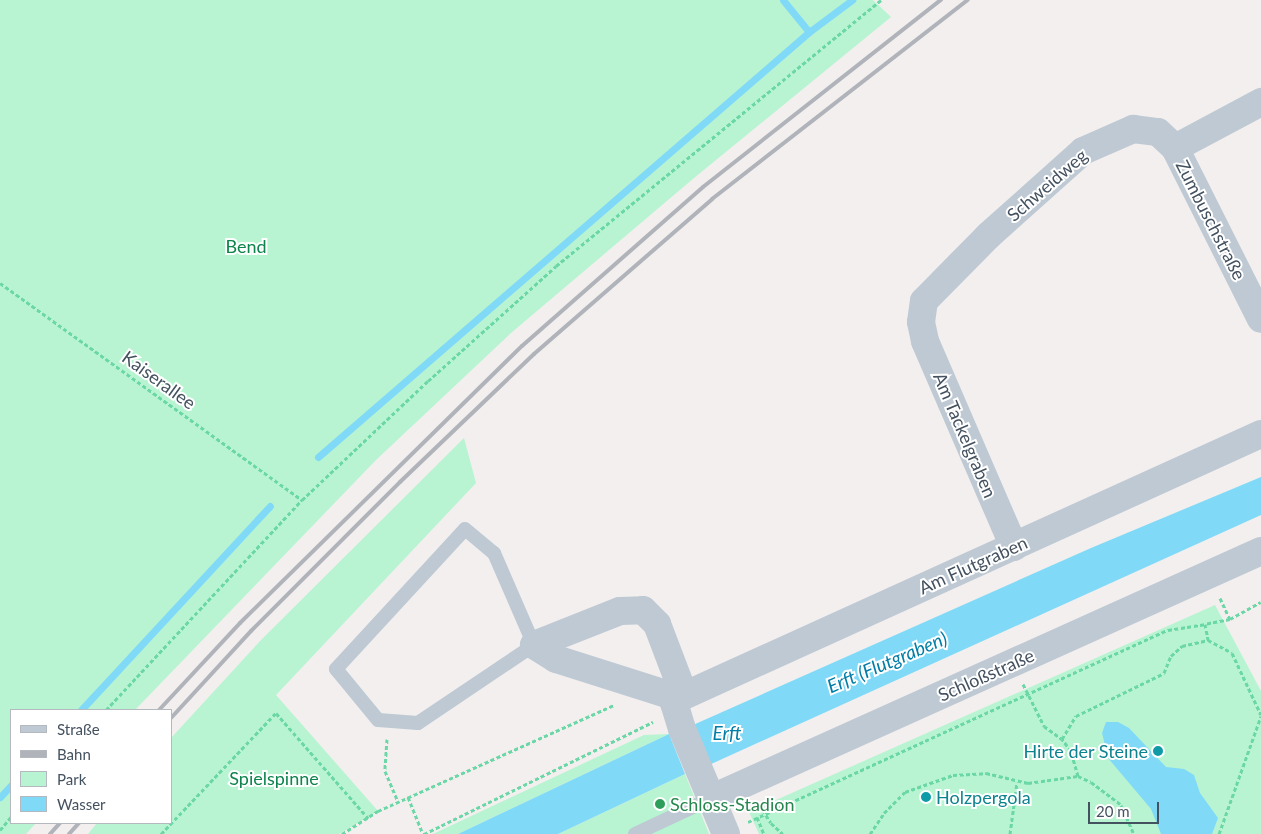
<!DOCTYPE html>
<meta charset="utf-8">
<style>
body{margin:0}
#map{position:relative;width:1261px;height:834px;overflow:hidden;background:#f2efee;font-family:Lato,sans-serif}
div>[style]{position:absolute}
.green>*{inset:0;background:#b8f4d1}
.water>*{inset:0;background:#80daf7}
.stream>*{height:7px;margin:-3.5px;padding:0 3.5px;transform-origin:3.5px;border-radius:3.5px;background:#80daf7}
.path>*{height:3px;margin-top:-1.5px;transform-origin:0;background:repeating-linear-gradient(90deg,#6bd7a6 0 4px,transparent 0 6.5px)}
.lane>*{height:14px;margin:-7px;padding:0 7px;transform-origin:7px;border-radius:7px;background:#bec9d3}
.street>*{height:28px;margin:-14px;padding:0 14px;transform-origin:14px;border-radius:14px;background:#bec9d3}
.rail>*{height:4px;margin:-2px;padding:0 2px;transform-origin:2px;border-radius:2px;background:#b0b4ba}
.dots>*{width:14px;height:14px;translate:-50% -50%;box-sizing:border-box;border:2px solid #fff;border-radius:50%}
span{translate:-50% -50%;white-space:nowrap;text-align:center;line-height:1.15;-webkit-text-stroke:4px #fff;paint-order:stroke}
.street-label{font-size:18px;color:#44515f}
.park-label{font-size:18px;color:#0c844c}
.culture-label{font-size:18px;color:#0d838f}
.right{translate:-100% -50%;text-align:right}
.left{translate:0 -50%;text-align:left}
.leisure-label{font-size:18px;color:#27864d}
.water-label{font-size:19px;color:#027da6;font-style:italic}
.legend{position:absolute;left:10px;top:709px;width:162px;height:115px;box-sizing:border-box;background:#fff;border:1px solid #b4b9bf;margin:0;padding:6px 9px;list-style:none;font-size:15px;color:#44515f}
.legend li{display:flex;align-items:center;gap:10px;height:25px}
.legend b{width:25px;border:1px solid #b4b9bf}
.scale{position:absolute;left:1088px;top:802px;width:71px;height:22px;box-sizing:border-box;border:2px solid #44515f;border-top:0;padding-left:6px;font-size:15px;line-height:18px;white-space:nowrap;color:#44515f;-webkit-text-stroke:4px #fff;paint-order:stroke}
</style>
<div id="map">
<div class="green">
<div style="clip-path:polygon(0 0,873px 0,891px 17px,694px 178px,511px 333px,376px 460px,135px 710px,11px 710px,11px 823px,36px 823px,26px 834px,0 834px)"></div>
<div style="clip-path:polygon(464px 438px,476px 483px,276px 695px,378px 811px,339px 834px,88px 834px,97px 823px,171px 823px,171px 738px,261px 640px)"></div>
<div style="clip-path:polygon(1215px 605px,1261px 691px,1261px 834px,759px 834px,749px 812px)"></div>
<div style="clip-path:polygon(669px 734px,458px 834px,433px 834px,644px 735px)"></div>
<div style="clip-path:polygon(685px 774px,709px 834px,558px 834px)"></div>
</div>
<div class="water">
<div style="clip-path:polygon(1261px 477px,1261px 515px,709px 765px,693px 725px,1091px 548px)"></div>
<div style="clip-path:polygon(1106px 722px,1118px 722px,1129px 728px,1166px 767px,1184px 769px,1194px 775px,1200px 793px,1218px 818px,1212px 834px,1161px 834px,1151px 809px,1108px 758px,1102px 733px)"></div>
<div style="clip-path:polygon(669px 734px,685px 774px,558px 834px,458px 834px)"></div>
</div>
<div class="stream">
<div style="left:783px;top:0;width:41px;rotate:50.9deg"></div>
<div style="left:318px;top:457px;width:649px;rotate:-40.88deg"></div>
<div style="left:809px;top:32px;width:54px;rotate:-36.7deg"></div>
<div style="left:81px;top:710px;width:278px;rotate:-47.2deg"></div>
<div style="left:0;top:797px;width:16px;rotate:-47deg"></div>
</div>
<div class="path">
<div style="left:0;top:283px;width:372px;rotate:35.7deg"></div>
<div style="left:1220px;top:598px;width:23px;rotate:65deg"></div>
<div style="left:1230px;top:619px;width:25px;rotate:169deg"></div>
<div style="left:1205px;top:624px;width:16px;rotate:79deg"></div>
<div style="left:1208px;top:640px;width:27px;rotate:28deg"></div>
<div style="left:1232px;top:653px;width:68px;rotate:64.9deg"></div>
<div style="left:1230px;top:619px;width:35px;rotate:-29deg"></div>
<div style="left:1023px;top:684px;width:47px;rotate:63.4deg"></div>
<div style="left:1044px;top:726px;width:22px;rotate:36deg"></div>
<div style="left:106px;top:710px;width:287px;rotate:-47deg"></div>
<div style="left:302px;top:500px;width:173px;rotate:-43.4deg"></div>
<div style="left:428px;top:381px;width:172px;rotate:-41.9deg"></div>
<div style="left:556px;top:266px;width:420px;rotate:-39.3deg"></div>
<div style="left:387px;top:739px;width:32px;rotate:94deg"></div>
<div style="left:385px;top:771px;width:34px;rotate:67deg"></div>
<div style="left:1078px;top:776px;width:14px;rotate:25deg"></div>
<div style="left:1091px;top:782px;width:38px;rotate:37deg"></div>
<div style="left:1121px;top:805px;width:32px;rotate:66deg"></div>
<div style="left:408px;top:797px;width:40px;rotate:68deg"></div>
<div style="left:759px;top:804px;width:22px;rotate:58deg"></div>
<div style="left:771px;top:823px;width:16px;rotate:43deg"></div>
<div style="left:757px;top:817px;width:18px;rotate:68deg"></div>
<div style="left:748px;top:822px;width:462px;rotate:-24.6deg"></div>
<div style="left:1168px;top:630px;width:37px;rotate:-9deg"></div>
<div style="left:0;top:830px;width:17px;rotate:-50deg"></div>
<div style="left:161px;top:834px;width:167px;rotate:-46.5deg"></div>
<div style="left:276px;top:713px;width:140px;rotate:48.8deg"></div>
<div style="left:342px;top:834px;width:43px;rotate:-32.6deg"></div>
<div style="left:378px;top:811px;width:259px;rotate:-24.2deg"></div>
<div style="left:424px;top:834px;width:255px;rotate:-26.1deg"></div>
<div style="left:870px;top:834px;width:25px;rotate:-56deg"></div>
<div style="left:884px;top:813px;width:30px;rotate:-45deg"></div>
<div style="left:905px;top:792px;width:51px;rotate:-19.5deg"></div>
<div style="left:953px;top:775px;width:33px;rotate:-3deg"></div>
<div style="left:986px;top:773px;width:43px;rotate:13.4deg"></div>
<div style="left:1028px;top:783px;width:50px;rotate:-8deg"></div>
<div style="left:1078px;top:776px;width:26px;rotate:-106deg"></div>
<div style="left:1071px;top:751px;width:15px;rotate:-127deg"></div>
<div style="left:1062px;top:739px;width:27px;rotate:-59deg"></div>
<div style="left:1076px;top:716px;width:98px;rotate:-26deg"></div>
<div style="left:1164px;top:673px;width:18px;rotate:-68deg"></div>
<div style="left:1171px;top:656px;width:15px;rotate:-42deg"></div>
<div style="left:1182px;top:646px;width:27px;rotate:-13deg"></div>
<div style="left:1010px;top:834px;width:52px;rotate:-82.3deg"></div>
<div style="left:1219px;top:834px;width:125px;rotate:-70.4deg"></div>
</div>
<div class="lane">
<div style="left:465px;top:529px;width:38px;rotate:40deg"></div>
<div style="left:494px;top:553px;width:100px;rotate:66.5deg"></div>
<div style="left:534px;top:645px;width:140px;rotate:146.1deg"></div>
<div style="left:418px;top:723px;width:40px;rotate:-175.7deg"></div>
<div style="left:378px;top:720px;width:66px;rotate:-129.5deg"></div>
<div style="left:336px;top:669px;width:190px;rotate:-47.3deg"></div>
<div style="left:635px;top:834px;width:83px;rotate:-25deg"></div>
</div>
<div class="street">
<div style="left:1175px;top:148px;width:191px;rotate:63.3deg"></div>
<div style="left:1014px;top:547px;width:224px;rotate:-113.4deg"></div>
<div style="left:925px;top:341px;width:19px;rotate:-102deg"></div>
<div style="left:921px;top:322px;width:21px;rotate:-82deg"></div>
<div style="left:924px;top:301px;width:91px;rotate:-45.4deg"></div>
<div style="left:988px;top:236px;width:127px;rotate:-41.8deg"></div>
<div style="left:1083px;top:151px;width:55px;rotate:-23.7deg"></div>
<div style="left:1133px;top:129px;width:25px;rotate:7deg"></div>
<div style="left:1158px;top:132px;width:23px;rotate:43deg"></div>
<div style="left:1175px;top:148px;width:98px;rotate:-28.1deg"></div>
<div style="left:679px;top:698px;width:129px;rotate:-162.4deg"></div>
<div style="left:556px;top:659px;width:26px;rotate:-148deg"></div>
<div style="left:534px;top:645px;width:92px;rotate:-21.6deg"></div>
<div style="left:620px;top:611px;width:23px;rotate:-2deg"></div>
<div style="left:643px;top:610px;width:20px;rotate:45deg"></div>
<div style="left:657px;top:624px;width:76px;rotate:69.2deg"></div>
<div style="left:710px;top:799px;width:604px;rotate:-24.23deg"></div>
<div style="left:726px;top:834px;width:114px;rotate:-112.7deg"></div>
<div style="left:682px;top:729px;width:27px;rotate:-107deg"></div>
<div style="left:674px;top:703px;width:7px;rotate:-45deg"></div>
<div style="left:679px;top:698px;width:639px;rotate:-24.4deg"></div>
</div>
<div class="rail">
<div style="left:159px;top:710px;width:119px;rotate:-47deg"></div>
<div style="left:240px;top:623px;width:395px;rotate:-44.5deg"></div>
<div style="left:522px;top:346px;width:241px;rotate:-41.3deg"></div>
<div style="left:703px;top:187px;width:303px;rotate:-38.2deg"></div>
<div style="left:171px;top:718px;width:118px;rotate:-47.4deg"></div>
<div style="left:251px;top:631px;width:211px;rotate:-45deg"></div>
<div style="left:400px;top:482px;width:185px;rotate:-43.7deg"></div>
<div style="left:534px;top:354px;width:236px;rotate:-41deg"></div>
<div style="left:712px;top:199px;width:324px;rotate:-37.9deg"></div>
<div style="left:50px;top:834px;width:15px;rotate:-48deg"></div>
<div style="left:69px;top:834px;width:15px;rotate:-48deg"></div>
</div>
<div class="dots">
<div style="left:1158px;top:751px;background:#0f9aa8"></div>
<div style="left:926px;top:797px;background:#0f9aa8"></div>
<div style="left:660px;top:804px;background:#2e9e5b"></div>
</div>
<div class="street-label">
<span style="left:1047px;top:185px;rotate:-41deg">Schweidweg</span>
<span style="left:1211px;top:220px;rotate:63deg">Zumbuschstraße</span>
<span style="left:159px;top:380px;rotate:36deg">Kaiserallee</span>
<span style="left:965px;top:435px;rotate:67deg">Am Tackelgraben</span>
<span style="left:973px;top:565px;rotate:-24deg">Am Flutgraben</span>
<span style="left:986px;top:675px;rotate:-24deg">Schloßstraße</span>
</div>
<div class="park-label">
<span style="left:246px;top:246px">Bend</span>
<span style="left:274px;top:778px">Spielspinne</span>
</div>
<div class="culture-label">
<span class="right" style="left:1148px;top:751px">Hirte der Steine</span>
<span class="left" style="left:936px;top:797px">Holzpergola</span>
</div>
<div class="leisure-label">
<span class="left" style="left:670px;top:804px">Schloss-Stadion</span>
</div>
<div class="water-label">
<span style="left:887px;top:662px;rotate:-23deg">Erft (Flutgraben)</span>
<span style="left:727px;top:733px">Erft</span>
</div>
<ul class="legend">
<li><b style="height:6px;background:#bec9d3"></b>Straße</li>
<li><b style="height:6px;background:#b0b4ba"></b>Bahn</li>
<li><b style="height:14px;background:#b8f4d1"></b>Park</li>
<li><b style="height:14px;background:#80daf7"></b>Wasser</li>
</ul>
<div class="scale">20 m</div>
</div>
